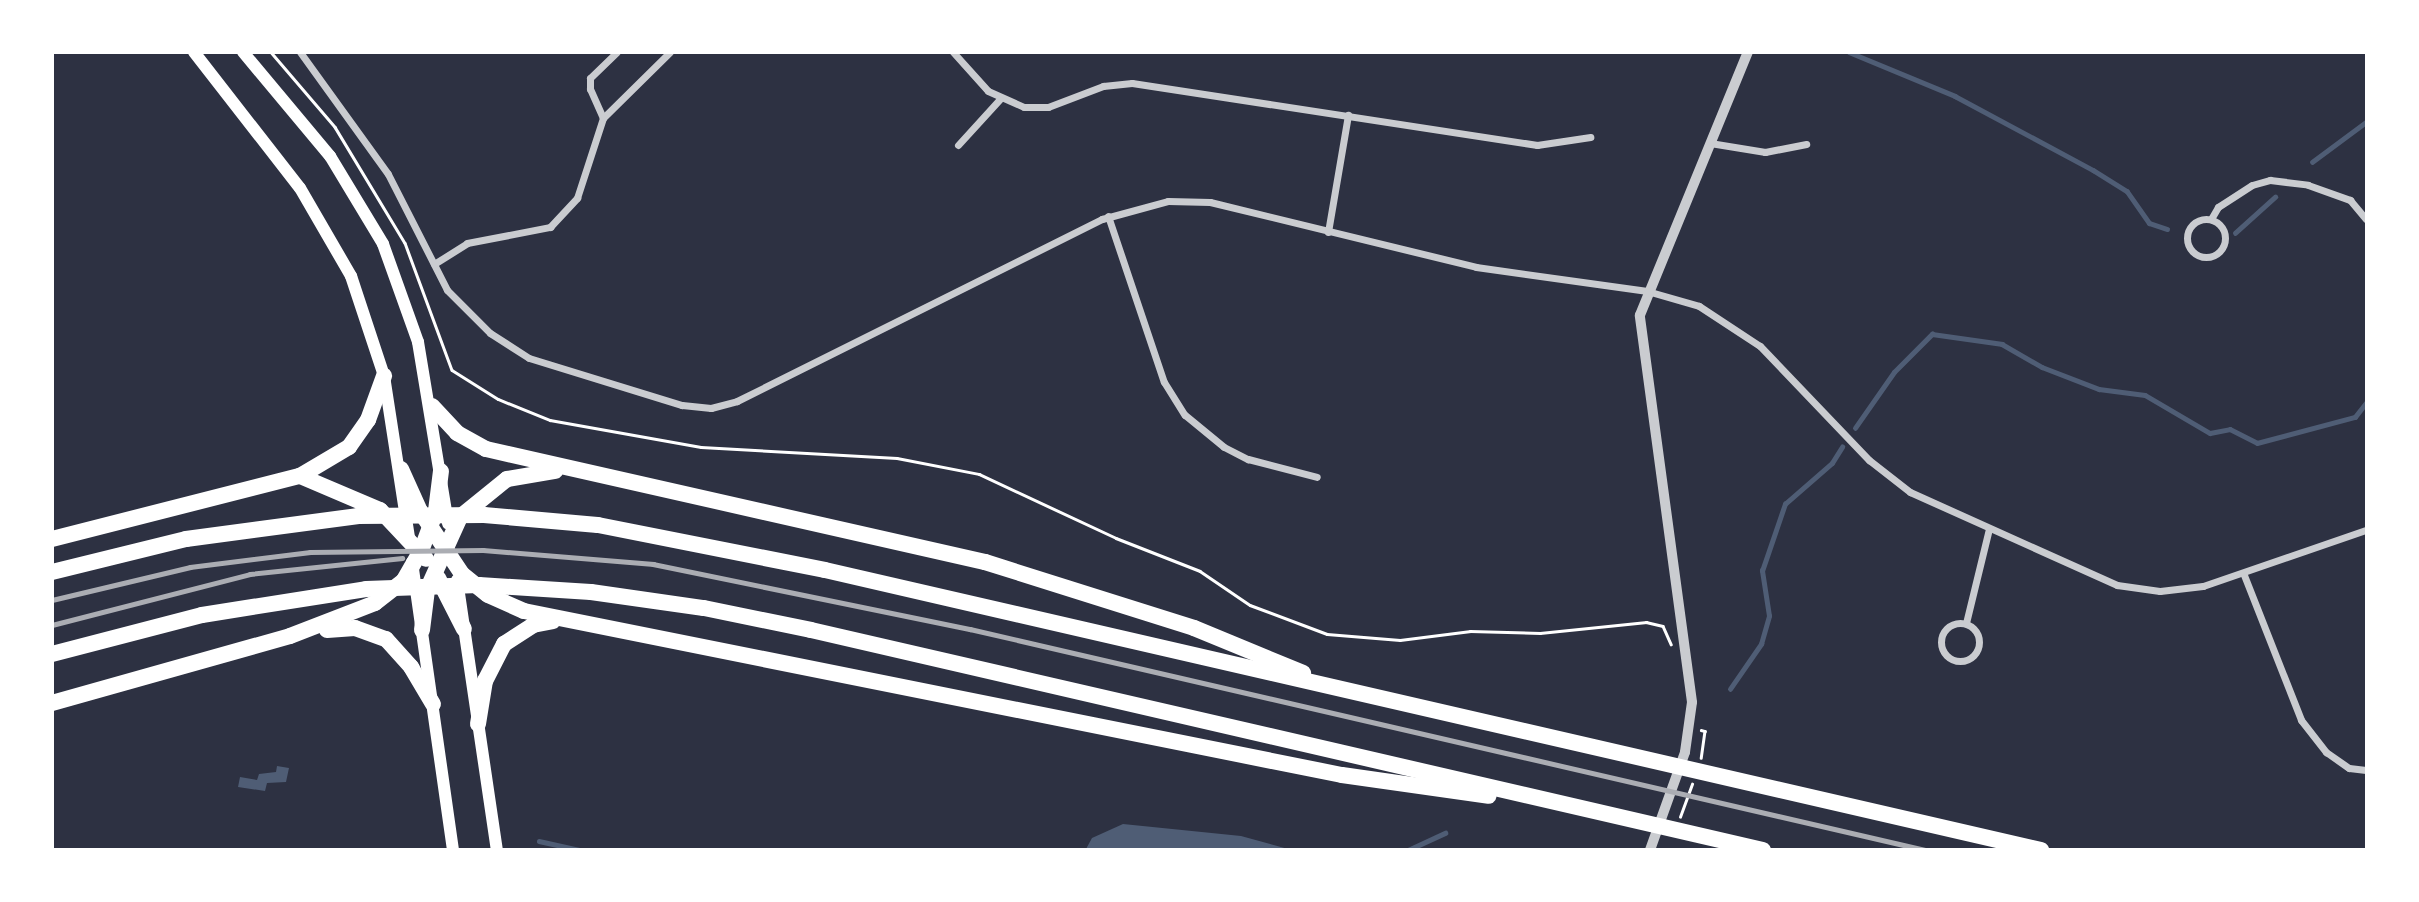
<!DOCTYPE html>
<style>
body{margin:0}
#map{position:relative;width:2419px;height:902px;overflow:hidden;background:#2d3142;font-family:Karla,sans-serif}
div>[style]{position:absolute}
.water>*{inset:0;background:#4f5d75}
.stream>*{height:4.5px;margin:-2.25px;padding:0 2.25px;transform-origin:2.25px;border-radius:2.25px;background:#4f5d75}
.path>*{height:2.5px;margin:-1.25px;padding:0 1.25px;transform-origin:1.25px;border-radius:1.25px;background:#fff}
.minor>*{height:7px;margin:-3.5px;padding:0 3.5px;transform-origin:3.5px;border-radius:3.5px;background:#caccd0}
.minor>.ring{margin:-3.5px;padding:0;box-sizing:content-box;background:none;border:7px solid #caccd0;border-radius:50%}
.tertiary>*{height:10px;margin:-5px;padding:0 5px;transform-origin:5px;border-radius:5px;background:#caccd0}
.secondary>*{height:12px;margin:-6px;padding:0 6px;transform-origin:6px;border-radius:6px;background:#fff}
.motorway>*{height:16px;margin:-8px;padding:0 8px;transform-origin:8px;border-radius:8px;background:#fff}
.rail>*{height:4.5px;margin:-2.25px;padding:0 2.25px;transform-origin:2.25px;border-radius:2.25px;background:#abadb3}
span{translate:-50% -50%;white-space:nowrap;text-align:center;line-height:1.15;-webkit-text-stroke:6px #fff;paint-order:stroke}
.frame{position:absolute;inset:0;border:54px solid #fff;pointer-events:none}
</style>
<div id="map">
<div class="water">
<div style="clip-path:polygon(277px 766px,289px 768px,286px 782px,267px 783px,265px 791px,238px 787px,240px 777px,257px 780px,259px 774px,276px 772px)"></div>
<div style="clip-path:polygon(1123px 824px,1241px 836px,1288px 849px,1086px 849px,1092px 838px)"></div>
</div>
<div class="stream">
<div style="left:1849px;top:52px;width:115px;rotate:22.5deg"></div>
<div style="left:1955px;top:96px;width:157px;rotate:28.2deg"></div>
<div style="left:2093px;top:170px;width:40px;rotate:32deg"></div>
<div style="left:2127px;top:191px;width:39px;rotate:55deg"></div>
<div style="left:2149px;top:223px;width:19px;rotate:18deg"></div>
<div style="left:2312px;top:162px;width:67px;rotate:-36.5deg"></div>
<div style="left:2235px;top:233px;width:54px;rotate:-42deg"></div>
<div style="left:1855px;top:428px;width:68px;rotate:-55.1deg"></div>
<div style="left:1894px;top:372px;width:54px;rotate:-45deg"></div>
<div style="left:1932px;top:334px;width:71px;rotate:8.1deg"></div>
<div style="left:2002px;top:344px;width:46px;rotate:29.9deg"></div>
<div style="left:2042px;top:367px;width:61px;rotate:21.1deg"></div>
<div style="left:2099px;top:389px;width:46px;rotate:7.4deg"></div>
<div style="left:2145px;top:395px;width:75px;rotate:30.3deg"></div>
<div style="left:2210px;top:433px;width:20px;rotate:-11deg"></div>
<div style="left:2230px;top:429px;width:30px;rotate:27deg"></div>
<div style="left:2257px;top:443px;width:101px;rotate:-14.9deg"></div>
<div style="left:2355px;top:417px;width:18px;rotate:-52deg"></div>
<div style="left:1730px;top:689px;width:55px;rotate:-55.4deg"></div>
<div style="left:1761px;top:644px;width:29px;rotate:-74deg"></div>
<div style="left:1769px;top:616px;width:46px;rotate:-98.8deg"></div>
<div style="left:1762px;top:571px;width:71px;rotate:-71.1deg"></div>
<div style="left:1785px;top:504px;width:62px;rotate:-41.1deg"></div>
<div style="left:1832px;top:463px;width:19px;rotate:-58deg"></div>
<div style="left:539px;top:841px;width:42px;rotate:12.4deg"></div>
<div style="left:1408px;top:850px;width:41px;rotate:-24.7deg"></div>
</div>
<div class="path">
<div style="left:271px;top:52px;width:99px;rotate:49.5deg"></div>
<div style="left:335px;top:127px;width:135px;rotate:58.9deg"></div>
<div style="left:405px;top:243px;width:135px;rotate:69.7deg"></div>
<div style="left:452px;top:370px;width:54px;rotate:32.2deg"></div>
<div style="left:498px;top:399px;width:56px;rotate:22deg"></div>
<div style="left:550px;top:420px;width:153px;rotate:10.1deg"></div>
<div style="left:701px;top:447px;width:196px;rotate:3.2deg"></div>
<div style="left:897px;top:458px;width:84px;rotate:11deg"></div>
<div style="left:979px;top:474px;width:151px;rotate:25deg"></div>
<div style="left:1116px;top:538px;width:90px;rotate:21.4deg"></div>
<div style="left:1200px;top:571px;width:60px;rotate:34.2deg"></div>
<div style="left:1250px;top:605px;width:82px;rotate:20.6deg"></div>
<div style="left:1327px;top:634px;width:73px;rotate:4.7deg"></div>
<div style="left:1400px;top:640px;width:71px;rotate:-7.3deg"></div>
<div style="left:1470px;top:631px;width:70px;rotate:1.6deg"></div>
<div style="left:1540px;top:633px;width:107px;rotate:-5.9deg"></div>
<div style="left:1646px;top:622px;width:17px;rotate:13deg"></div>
<div style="left:1663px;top:626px;width:20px;rotate:66deg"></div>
<div style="left:1701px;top:730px;width:4px;rotate:14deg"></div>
<div style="left:1705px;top:731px;width:27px;rotate:98deg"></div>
<div style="left:1680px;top:817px;width:35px;rotate:-70deg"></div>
</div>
<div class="minor">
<div style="left:300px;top:52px;width:150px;rotate:54.2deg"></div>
<div style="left:388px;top:174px;width:130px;rotate:63deg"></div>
<div style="left:447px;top:290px;width:61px;rotate:45deg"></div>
<div style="left:490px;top:333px;width:46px;rotate:32.7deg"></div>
<div style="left:529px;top:358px;width:160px;rotate:17.1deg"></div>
<div style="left:682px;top:405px;width:29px;rotate:6deg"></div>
<div style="left:711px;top:408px;width:27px;rotate:-15deg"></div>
<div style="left:737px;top:401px;width:408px;rotate:-26.5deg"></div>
<div style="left:1102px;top:219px;width:68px;rotate:-15.3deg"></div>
<div style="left:1168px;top:201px;width:42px;rotate:1.4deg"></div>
<div style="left:1210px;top:202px;width:274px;rotate:13.7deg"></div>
<div style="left:1476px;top:267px;width:173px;rotate:8deg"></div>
<div style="left:1647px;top:291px;width:54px;rotate:16.1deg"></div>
<div style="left:1699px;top:306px;width:73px;rotate:33.3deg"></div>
<div style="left:1760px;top:346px;width:158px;rotate:46.3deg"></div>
<div style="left:1869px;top:460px;width:52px;rotate:38deg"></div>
<div style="left:1910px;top:492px;width:227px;rotate:24.2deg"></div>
<div style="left:2117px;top:585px;width:43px;rotate:7.9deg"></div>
<div style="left:2160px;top:591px;width:43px;rotate:-6.6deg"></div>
<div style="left:2203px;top:586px;width:172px;rotate:-19deg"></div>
<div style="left:953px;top:52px;width:52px;rotate:48.1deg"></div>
<div style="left:988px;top:91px;width:39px;rotate:24deg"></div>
<div style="left:1024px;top:107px;width:24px"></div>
<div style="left:1048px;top:107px;width:59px;rotate:-20.9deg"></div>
<div style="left:1103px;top:86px;width:29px;rotate:-6deg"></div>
<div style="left:1132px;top:83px;width:410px;rotate:8.7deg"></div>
<div style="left:1537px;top:145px;width:54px;rotate:-8.6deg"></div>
<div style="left:603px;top:118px;width:32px;rotate:-114deg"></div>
<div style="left:590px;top:89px;width:11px;rotate:-90deg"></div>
<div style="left:590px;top:78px;width:37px;rotate:-44deg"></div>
<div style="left:1710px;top:143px;width:56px;rotate:9.3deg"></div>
<div style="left:1765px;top:152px;width:42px;rotate:-11deg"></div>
<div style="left:958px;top:145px;width:62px;rotate:-47.6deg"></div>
<div style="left:1108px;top:216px;width:175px;rotate:71.4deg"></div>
<div style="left:1164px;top:382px;width:39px;rotate:58deg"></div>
<div style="left:1185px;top:415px;width:50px;rotate:39.4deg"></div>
<div style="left:1224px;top:447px;width:27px;rotate:27deg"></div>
<div style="left:1248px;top:459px;width:71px;rotate:14.6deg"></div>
<div class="ring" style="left:2187px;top:219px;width:31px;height:31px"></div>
<div style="left:2211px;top:219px;width:14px;rotate:-60deg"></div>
<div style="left:2218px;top:207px;width:40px;rotate:-32.9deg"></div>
<div style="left:2252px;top:185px;width:19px;rotate:-16deg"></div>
<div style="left:2270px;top:180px;width:38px;rotate:7deg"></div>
<div style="left:2308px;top:185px;width:45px;rotate:19.7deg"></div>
<div style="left:2350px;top:200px;width:25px;rotate:50deg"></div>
<div style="left:1328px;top:232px;width:119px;rotate:-80.3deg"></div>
<div style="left:434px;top:264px;width:39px;rotate:-32deg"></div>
<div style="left:467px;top:243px;width:85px;rotate:-10.9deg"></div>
<div style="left:550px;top:227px;width:40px;rotate:-47deg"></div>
<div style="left:577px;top:198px;width:84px;rotate:-72deg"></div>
<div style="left:603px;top:118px;width:94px;rotate:-44.6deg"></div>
<div style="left:2244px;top:575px;width:156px;rotate:68.5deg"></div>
<div style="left:2301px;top:720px;width:41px;rotate:52deg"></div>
<div style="left:2326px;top:752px;width:28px;rotate:35deg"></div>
<div style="left:2349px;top:768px;width:17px;rotate:7deg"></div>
<div class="ring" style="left:1941px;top:623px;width:31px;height:31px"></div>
<div style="left:1966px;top:623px;width:97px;rotate:-76.3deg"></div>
</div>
<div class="tertiary">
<div style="left:1650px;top:850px;width:104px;rotate:-70.3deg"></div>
<div style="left:1685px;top:752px;width:50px;rotate:-82deg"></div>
<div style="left:1692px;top:702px;width:390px;rotate:-97.7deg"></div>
<div style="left:1640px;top:315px;width:284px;rotate:-67.7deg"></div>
</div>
<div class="secondary">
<div style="left:194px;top:52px;width:172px;rotate:52.1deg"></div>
<div style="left:300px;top:188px;width:102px;rotate:59.9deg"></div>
<div style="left:351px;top:276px;width:105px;rotate:71.7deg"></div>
<div style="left:384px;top:376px;width:170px;rotate:81.2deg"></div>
<div style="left:243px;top:52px;width:136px;rotate:50.1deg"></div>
<div style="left:330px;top:156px;width:103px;rotate:58.9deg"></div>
<div style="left:383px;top:244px;width:104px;rotate:70.3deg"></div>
<div style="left:418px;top:342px;width:184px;rotate:80.6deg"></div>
<div style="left:412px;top:562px;width:291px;rotate:81.9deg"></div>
<div style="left:457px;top:580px;width:273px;rotate:81.6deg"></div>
</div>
<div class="motorway">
<div style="left:432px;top:406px;width:37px;rotate:47deg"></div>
<div style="left:457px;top:433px;width:33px;rotate:29deg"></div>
<div style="left:486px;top:449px;width:512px;rotate:12.76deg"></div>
<div style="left:985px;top:562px;width:219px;rotate:17.5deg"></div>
<div style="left:1194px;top:628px;width:118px;rotate:22.4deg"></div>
<div style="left:401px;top:469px;width:46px;rotate:65.7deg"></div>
<div style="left:420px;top:511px;width:76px;rotate:56.3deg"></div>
<div style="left:462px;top:574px;width:33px;rotate:39deg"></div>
<div style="left:488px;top:595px;width:39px;rotate:24deg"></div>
<div style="left:524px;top:611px;width:834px;rotate:11.34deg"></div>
<div style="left:1342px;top:775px;width:148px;rotate:8.1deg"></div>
<div style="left:300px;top:476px;width:87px;rotate:23deg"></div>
<div style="left:380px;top:510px;width:67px;rotate:46.8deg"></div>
<div style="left:52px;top:539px;width:256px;rotate:-14.3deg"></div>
<div style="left:300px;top:476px;width:57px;rotate:-30.6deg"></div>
<div style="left:349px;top:447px;width:33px;rotate:-55deg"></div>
<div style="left:368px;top:420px;width:47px;rotate:-70deg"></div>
<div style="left:52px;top:572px;width:138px;rotate:-13.8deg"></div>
<div style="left:186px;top:539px;width:174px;rotate:-7.6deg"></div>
<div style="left:358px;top:516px;width:126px;rotate:-0.5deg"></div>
<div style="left:484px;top:515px;width:114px;rotate:5deg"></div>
<div style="left:598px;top:525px;width:231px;rotate:11.2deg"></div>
<div style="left:825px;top:570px;width:1248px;rotate:12.97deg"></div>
<div style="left:438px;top:578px;width:57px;rotate:63deg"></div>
<div style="left:327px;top:630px;width:28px;rotate:-4deg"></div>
<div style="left:355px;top:628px;width:33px;rotate:20deg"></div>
<div style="left:386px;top:639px;width:38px;rotate:48deg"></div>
<div style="left:411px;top:667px;width:43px;rotate:59.3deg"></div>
<div style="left:422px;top:630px;width:40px;rotate:-82.9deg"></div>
<div style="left:427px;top:590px;width:80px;rotate:-65.7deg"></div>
<div style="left:460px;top:517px;width:60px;rotate:-39deg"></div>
<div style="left:507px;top:479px;width:49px;rotate:-9.5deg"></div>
<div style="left:52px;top:654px;width:155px;rotate:-14.6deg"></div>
<div style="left:202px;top:615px;width:166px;rotate:-9deg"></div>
<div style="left:366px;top:589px;width:113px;rotate:-2deg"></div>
<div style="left:479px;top:585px;width:112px;rotate:3.6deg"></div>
<div style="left:591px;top:592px;width:114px;rotate:8.1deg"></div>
<div style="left:704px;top:608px;width:109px;rotate:11.6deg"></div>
<div style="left:811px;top:630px;width:977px;rotate:13.01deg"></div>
<div style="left:52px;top:703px;width:247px;rotate:-15.7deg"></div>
<div style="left:290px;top:636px;width:91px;rotate:-21.2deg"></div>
<div style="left:375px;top:603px;width:37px;rotate:-38deg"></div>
<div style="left:404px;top:580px;width:34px;rotate:-60deg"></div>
<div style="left:421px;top:551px;width:43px;rotate:-69.4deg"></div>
<div style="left:436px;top:511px;width:40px;rotate:-82.9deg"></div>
<div style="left:478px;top:724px;width:44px;rotate:-80.8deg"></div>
<div style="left:485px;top:681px;width:42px;rotate:-62.8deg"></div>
<div style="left:504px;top:644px;width:35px;rotate:-33deg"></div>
<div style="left:533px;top:625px;width:20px;rotate:-11deg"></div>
</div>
<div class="rail">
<div style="left:52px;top:600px;width:142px;rotate:-13.4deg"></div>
<div style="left:190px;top:567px;width:121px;rotate:-7.1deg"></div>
<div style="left:310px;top:552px;width:173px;rotate:-0.7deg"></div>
<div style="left:483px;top:550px;width:171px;rotate:4.7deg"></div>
<div style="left:653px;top:564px;width:324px;rotate:11.6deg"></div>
<div style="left:970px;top:629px;width:980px;rotate:13.03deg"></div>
<div style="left:52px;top:625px;width:204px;rotate:-14.4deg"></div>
<div style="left:250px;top:574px;width:153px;rotate:-6deg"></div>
</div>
<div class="frame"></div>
</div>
